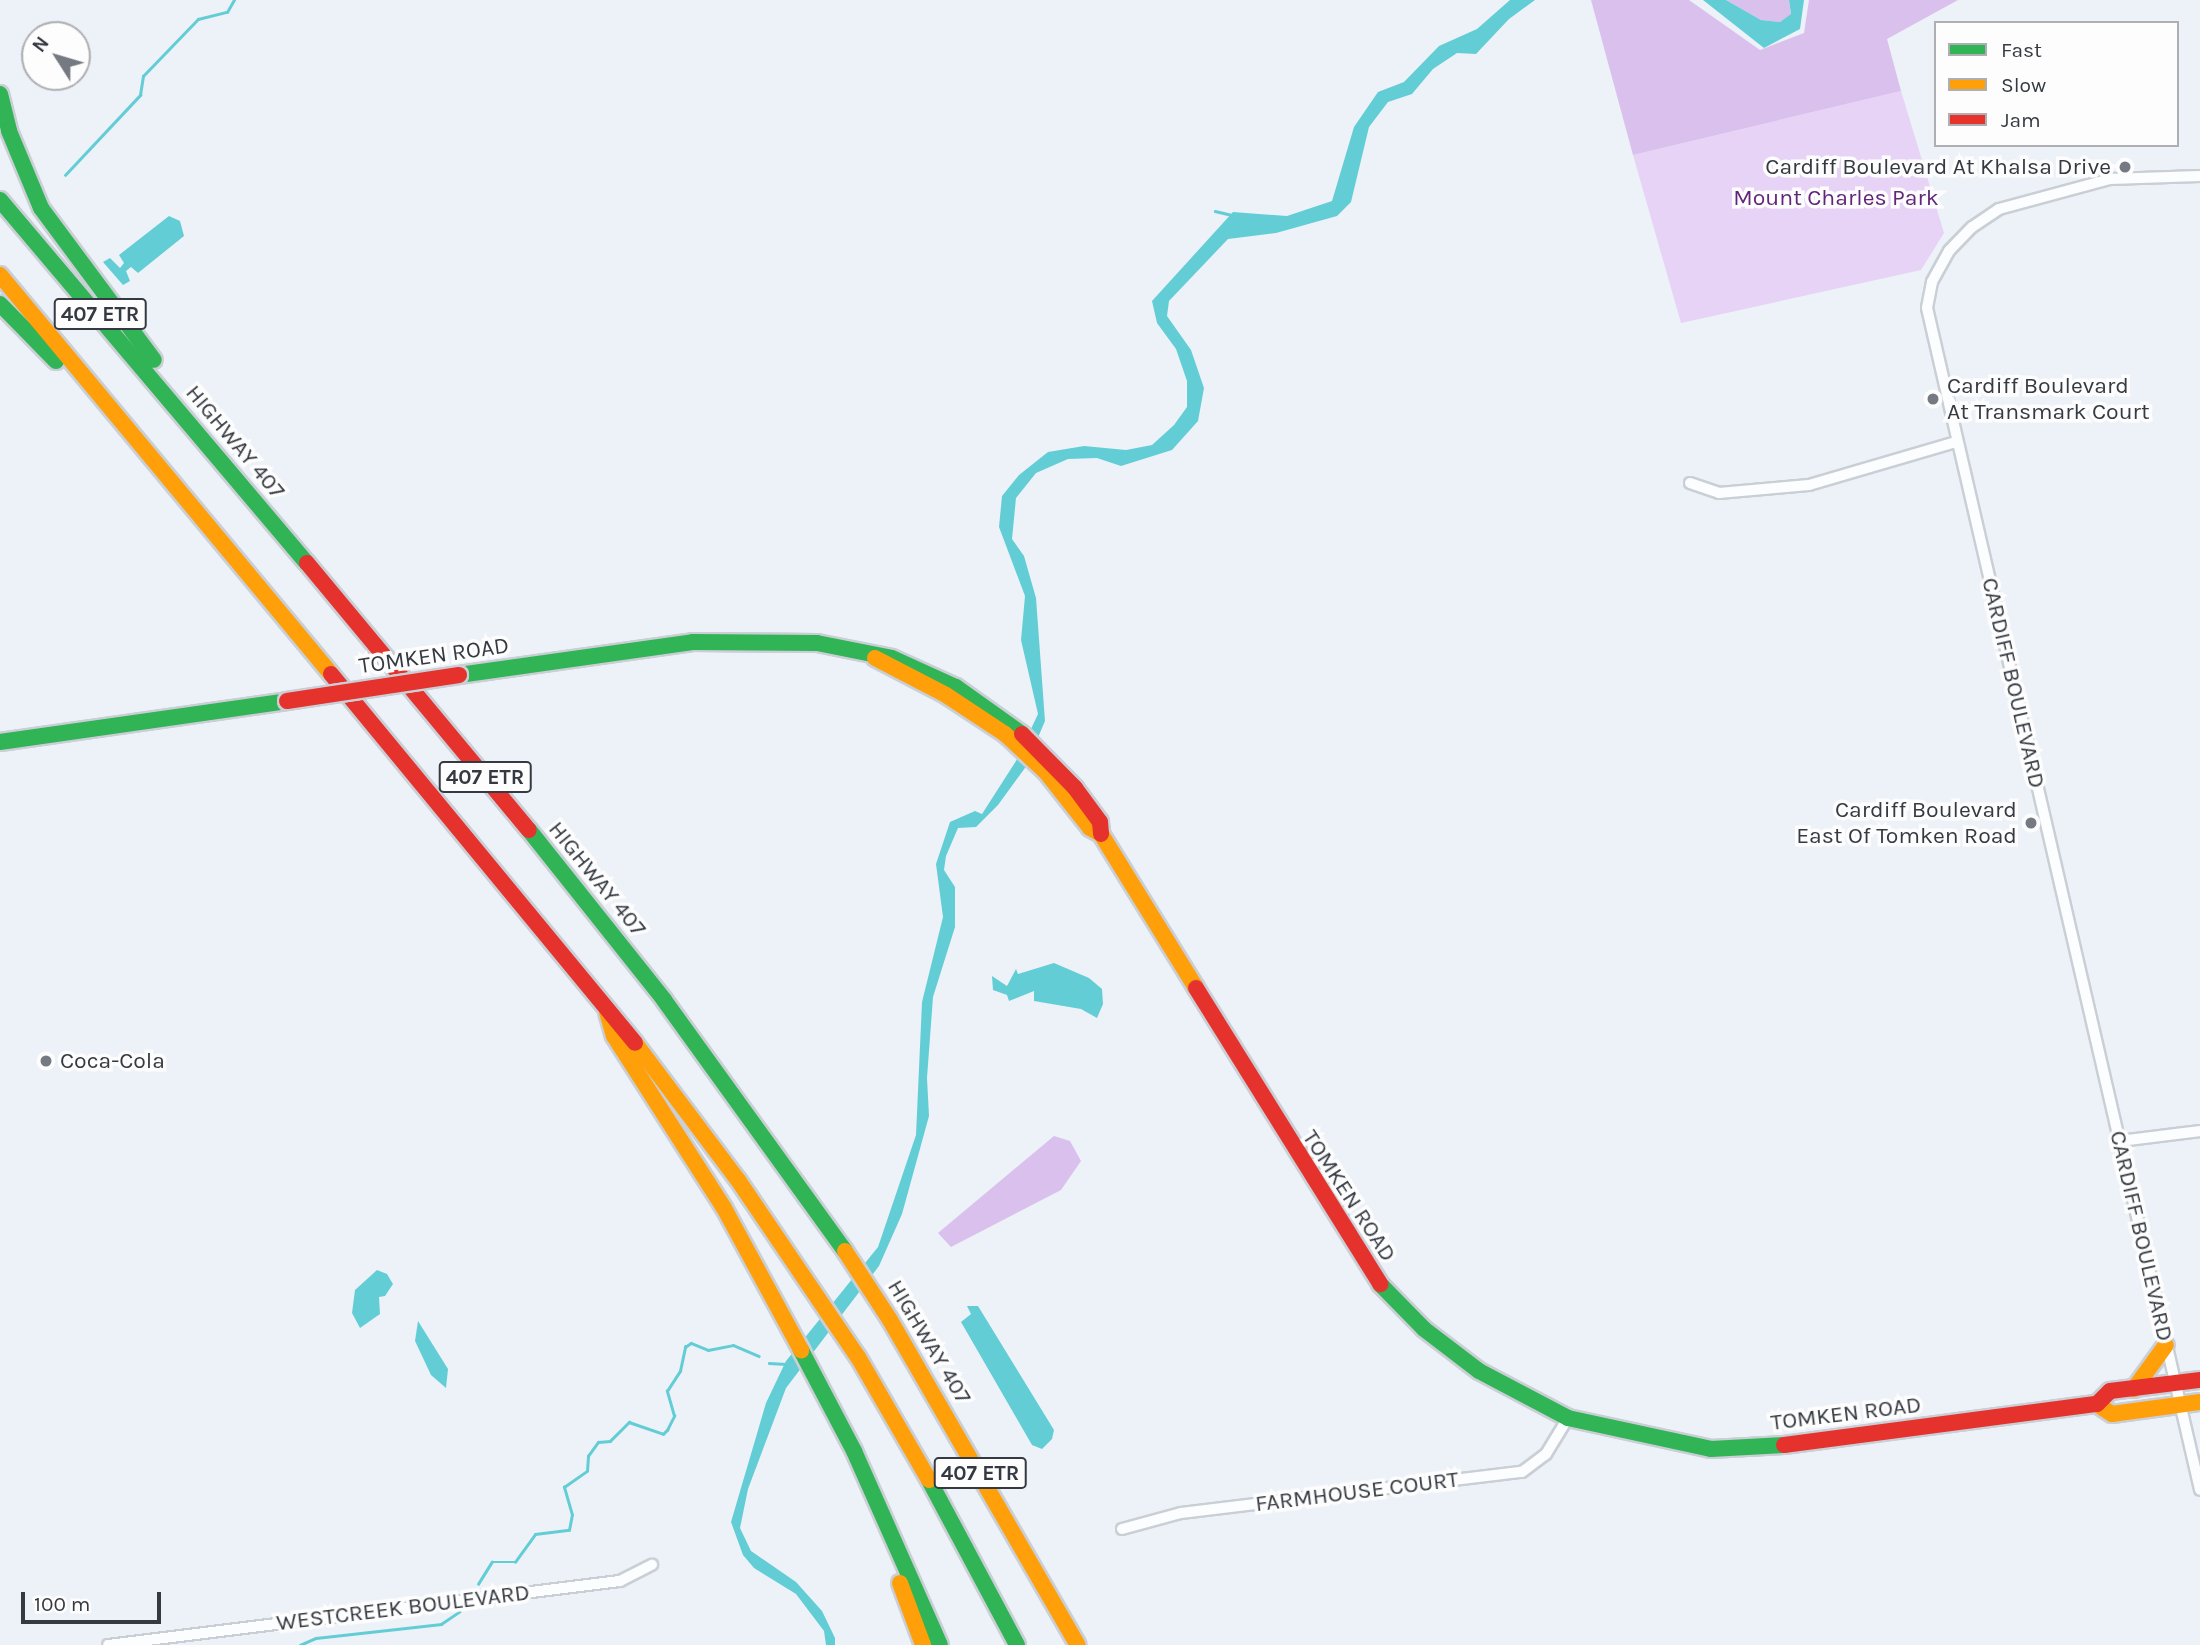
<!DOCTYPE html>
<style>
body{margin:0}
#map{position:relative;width:2200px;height:1645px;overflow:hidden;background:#edf1f8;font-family:Karla,sans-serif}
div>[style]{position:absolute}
.green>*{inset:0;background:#e6d3f6}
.forest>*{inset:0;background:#dac0ec}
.water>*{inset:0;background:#63cdd6}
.stream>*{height:2.5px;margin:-1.25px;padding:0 1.25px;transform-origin:1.25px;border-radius:1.25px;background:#63cdd6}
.roads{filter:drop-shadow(2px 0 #cacfd6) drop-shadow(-2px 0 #cacfd6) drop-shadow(0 2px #cacfd6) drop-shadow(0 -2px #cacfd6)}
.street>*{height:10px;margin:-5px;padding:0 5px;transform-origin:5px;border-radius:5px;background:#fcfdfe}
.fast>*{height:16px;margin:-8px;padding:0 8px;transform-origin:8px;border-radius:8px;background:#30b455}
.slow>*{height:16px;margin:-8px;padding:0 8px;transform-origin:8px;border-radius:8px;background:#ff9f0a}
.jam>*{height:16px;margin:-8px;padding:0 8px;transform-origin:8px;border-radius:8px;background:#e5322d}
.bridges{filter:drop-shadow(2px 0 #cacfd6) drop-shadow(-2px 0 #cacfd6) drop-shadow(0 2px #cacfd6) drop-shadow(0 -2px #cacfd6)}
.jam-bridge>*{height:16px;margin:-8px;padding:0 8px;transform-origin:8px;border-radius:8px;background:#e5322d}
.dots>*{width:19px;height:19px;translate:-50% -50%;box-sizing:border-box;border:4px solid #fdfdfd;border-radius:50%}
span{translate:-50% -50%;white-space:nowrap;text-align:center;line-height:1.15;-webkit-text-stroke:7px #fdfdfd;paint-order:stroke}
.shield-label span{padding:2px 5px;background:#fdfdfd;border:2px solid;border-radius:5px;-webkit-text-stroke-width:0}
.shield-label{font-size:21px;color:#353a42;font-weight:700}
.poi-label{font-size:23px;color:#353a42}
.right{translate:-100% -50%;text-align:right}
.left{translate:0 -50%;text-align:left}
.park-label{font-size:23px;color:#62257c}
.street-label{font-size:23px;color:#353a42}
.legend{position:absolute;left:1934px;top:21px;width:245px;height:126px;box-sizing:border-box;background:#fdfdfd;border:2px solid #adafb2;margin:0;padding:9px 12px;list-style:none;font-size:21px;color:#353a42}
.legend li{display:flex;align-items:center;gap:14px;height:35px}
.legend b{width:35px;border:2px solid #adafb2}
.north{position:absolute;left:21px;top:21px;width:70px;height:70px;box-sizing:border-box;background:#fdfdfd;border:2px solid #adafb2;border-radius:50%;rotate:307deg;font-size:19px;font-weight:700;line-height:28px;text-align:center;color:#353a42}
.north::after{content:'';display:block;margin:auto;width:24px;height:32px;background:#757a82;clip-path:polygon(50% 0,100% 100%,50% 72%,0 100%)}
.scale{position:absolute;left:21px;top:1592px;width:140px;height:32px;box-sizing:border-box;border:4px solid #353a42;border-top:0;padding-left:9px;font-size:21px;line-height:24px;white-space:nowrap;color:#353a42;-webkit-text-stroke:5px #fdfdfd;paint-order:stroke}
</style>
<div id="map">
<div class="green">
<div style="clip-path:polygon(1901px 91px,1944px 233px,1921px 270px,1681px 323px,1633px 155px)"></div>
</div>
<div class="forest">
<div style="clip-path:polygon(1591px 0,1689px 0,1760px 50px,1804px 33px,1809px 0,1958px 0,1887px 39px,1901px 91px,1633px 155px)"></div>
<div style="clip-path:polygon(1726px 0,1789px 0,1791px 15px,1780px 22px,1761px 20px)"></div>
<div style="clip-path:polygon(1054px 1136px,1070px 1141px,1081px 1161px,1061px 1190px,951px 1247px,938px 1233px)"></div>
</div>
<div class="water">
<div style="clip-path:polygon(1510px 0,1535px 0,1509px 19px,1476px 54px,1457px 53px,1433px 69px,1412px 94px,1388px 102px,1369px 127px,1351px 202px,1337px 216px,1276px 233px,1228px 239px,1169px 301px,1167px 316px,1191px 350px,1204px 388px,1198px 421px,1172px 450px,1121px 466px,1097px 458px,1068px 459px,1036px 473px,1016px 498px,1012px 539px,1024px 556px,1036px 598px,1045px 721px,1025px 768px,998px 805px,976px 827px,958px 828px,946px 856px,944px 870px,955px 887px,955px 927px,933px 997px,927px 1078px,929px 1116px,902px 1214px,879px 1266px,786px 1388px,748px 1489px,740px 1528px,751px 1551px,796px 1582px,822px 1611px,835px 1638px,835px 1645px,826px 1645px,824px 1631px,796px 1594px,754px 1568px,743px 1555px,731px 1522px,766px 1403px,786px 1361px,878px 1247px,916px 1135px,922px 1002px,943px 917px,936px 864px,950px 822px,975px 811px,982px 814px,1016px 761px,1038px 714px,1021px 640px,1025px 596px,999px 527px,1002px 496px,1019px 475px,1048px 452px,1084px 446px,1126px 450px,1152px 445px,1174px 425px,1187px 407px,1187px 381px,1176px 349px,1157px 323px,1152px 301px,1233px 212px,1287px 216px,1332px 201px,1354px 127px,1378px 92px,1404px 82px,1439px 46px,1477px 29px)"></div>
<div style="clip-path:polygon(1703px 0,1726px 0,1761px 20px,1780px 22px,1791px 14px,1789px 0,1804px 0,1800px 29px,1764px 48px)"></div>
<div style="clip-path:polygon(169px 216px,180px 221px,184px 236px,138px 273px,131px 267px,126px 271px,130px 281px,123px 285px,103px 262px,110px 258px,120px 268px,124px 263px,119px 255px)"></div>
<div style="clip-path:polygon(1054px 963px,1089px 978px,1102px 989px,1103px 1004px,1097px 1018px,1081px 1009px,1034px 1001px,1034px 991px,1009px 1001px,1007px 995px,993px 990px,992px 976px,1007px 986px,1016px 969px,1018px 974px)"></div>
<div style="clip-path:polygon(377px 1270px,387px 1274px,393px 1284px,385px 1296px,379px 1297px,380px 1314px,360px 1328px,352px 1313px,355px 1290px)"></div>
<div style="clip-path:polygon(967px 1306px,978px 1306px,1054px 1430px,1052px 1439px,1042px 1449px,1032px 1445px,961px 1322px,971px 1314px)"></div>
<div style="clip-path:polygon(418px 1321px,448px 1369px,446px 1388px,431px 1375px,415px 1341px)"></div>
</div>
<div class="stream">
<div style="left:65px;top:175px;width:110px;rotate:-46.8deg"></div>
<div style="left:140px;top:95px;width:19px;rotate:-81deg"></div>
<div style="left:143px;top:76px;width:79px;rotate:-46deg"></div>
<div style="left:198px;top:19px;width:30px;rotate:-14deg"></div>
<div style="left:227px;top:12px;width:14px;rotate:-60deg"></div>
<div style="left:1215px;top:211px;width:17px;rotate:13deg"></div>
<div style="left:769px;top:1363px;width:17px;rotate:3deg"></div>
<div style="left:478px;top:1584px;width:26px;rotate:-58deg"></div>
<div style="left:492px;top:1562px;width:23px"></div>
<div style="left:515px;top:1562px;width:34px;rotate:-54deg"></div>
<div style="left:535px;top:1534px;width:34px;rotate:-7deg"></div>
<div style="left:569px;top:1530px;width:15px;rotate:-79deg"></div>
<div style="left:572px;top:1515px;width:29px;rotate:-106deg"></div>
<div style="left:564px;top:1487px;width:28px;rotate:-35deg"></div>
<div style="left:587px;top:1471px;width:15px;rotate:-86deg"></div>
<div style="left:588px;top:1456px;width:17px;rotate:-54deg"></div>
<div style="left:598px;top:1442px;width:12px;rotate:-5deg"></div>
<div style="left:610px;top:1441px;width:27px;rotate:-45deg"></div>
<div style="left:629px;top:1422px;width:36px;rotate:19deg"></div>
<div style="left:663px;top:1434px;width:6px;rotate:-45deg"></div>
<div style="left:667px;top:1430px;width:16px;rotate:-63deg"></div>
<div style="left:674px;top:1416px;width:26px;rotate:-106deg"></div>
<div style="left:667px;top:1391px;width:24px;rotate:-57deg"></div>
<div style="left:680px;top:1371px;width:25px;rotate:-78deg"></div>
<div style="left:685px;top:1347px;width:7px;rotate:-34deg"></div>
<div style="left:691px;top:1343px;width:18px;rotate:22deg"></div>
<div style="left:708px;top:1350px;width:25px;rotate:-11deg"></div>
<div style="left:733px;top:1345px;width:28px;rotate:23deg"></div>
<div style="left:300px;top:1645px;width:17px;rotate:-24deg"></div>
<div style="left:316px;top:1638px;width:126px;rotate:-6.4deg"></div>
<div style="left:441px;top:1624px;width:22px;rotate:-34deg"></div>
</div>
<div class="roads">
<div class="street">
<div style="left:2200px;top:176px;width:90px;rotate:178.1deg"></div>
<div style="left:2110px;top:179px;width:115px;rotate:164.9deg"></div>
<div style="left:1999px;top:209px;width:32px;rotate:146deg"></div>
<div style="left:1972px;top:227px;width:33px;rotate:134deg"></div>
<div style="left:1949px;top:251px;width:35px;rotate:119deg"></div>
<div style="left:1932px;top:282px;width:26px;rotate:101deg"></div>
<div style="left:1927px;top:308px;width:1213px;rotate:76.99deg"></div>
<div style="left:1690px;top:483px;width:31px;rotate:19deg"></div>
<div style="left:1719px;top:493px;width:90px;rotate:-5.1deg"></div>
<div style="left:1809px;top:485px;width:153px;rotate:-16.3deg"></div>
<div style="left:2120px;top:1141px;width:81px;rotate:-7.1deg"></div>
<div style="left:1122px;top:1529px;width:61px;rotate:-15.2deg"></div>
<div style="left:1181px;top:1513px;width:343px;rotate:-6.9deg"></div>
<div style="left:1522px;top:1472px;width:30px;rotate:-37deg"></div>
<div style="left:1546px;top:1454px;width:42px;rotate:-58.6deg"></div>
<div style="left:108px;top:1645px;width:516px;rotate:-7.13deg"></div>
<div style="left:620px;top:1581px;width:36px;rotate:-27deg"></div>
</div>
<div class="fast">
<div style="left:0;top:94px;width:38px;rotate:76deg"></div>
<div style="left:9px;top:131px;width:83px;rotate:67.4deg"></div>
<div style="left:41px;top:208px;width:189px;rotate:53.4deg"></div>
<div style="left:0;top:200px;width:475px;rotate:49.8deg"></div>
<div style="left:0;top:304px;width:80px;rotate:45.5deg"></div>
<div style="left:459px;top:675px;width:236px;rotate:-8deg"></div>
<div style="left:693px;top:642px;width:124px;rotate:0.5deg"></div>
<div style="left:817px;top:643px;width:76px;rotate:11.3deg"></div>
<div style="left:892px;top:658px;width:70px;rotate:24.4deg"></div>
<div style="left:956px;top:687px;width:81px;rotate:35.5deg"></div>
<div style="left:0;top:742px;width:290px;rotate:-8.1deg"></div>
<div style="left:529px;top:830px;width:217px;rotate:51.5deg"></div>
<div style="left:664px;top:1000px;width:309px;rotate:54.2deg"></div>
<div style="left:1380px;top:1284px;width:63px;rotate:45.6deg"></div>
<div style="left:1424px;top:1329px;width:69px;rotate:37.4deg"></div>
<div style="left:1479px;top:1371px;width:101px;rotate:27.8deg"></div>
<div style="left:1568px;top:1418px;width:146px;rotate:12.2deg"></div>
<div style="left:1711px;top:1449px;width:73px;rotate:-3.1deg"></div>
<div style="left:801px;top:1350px;width:114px;rotate:62.3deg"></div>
<div style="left:854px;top:1451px;width:212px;rotate:66.1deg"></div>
<div style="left:929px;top:1480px;width:187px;rotate:61.9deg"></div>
</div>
<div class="slow">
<div style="left:0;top:275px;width:518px;rotate:50.32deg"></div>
<div style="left:875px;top:658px;width:80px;rotate:27.5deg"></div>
<div style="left:946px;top:695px;width:71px;rotate:33.5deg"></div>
<div style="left:1005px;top:734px;width:56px;rotate:42.8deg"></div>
<div style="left:1046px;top:772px;width:71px;rotate:51.8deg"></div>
<div style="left:1090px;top:828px;width:13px;rotate:29deg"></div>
<div style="left:1101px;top:834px;width:181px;rotate:58.3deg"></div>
<div style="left:607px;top:1012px;width:25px;rotate:74deg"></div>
<div style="left:614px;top:1036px;width:204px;rotate:57.4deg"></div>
<div style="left:724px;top:1208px;width:162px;rotate:61.5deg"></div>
<div style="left:635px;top:1043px;width:171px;rotate:53.1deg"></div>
<div style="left:738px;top:1180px;width:214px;rotate:55.9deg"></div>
<div style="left:858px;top:1357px;width:142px;rotate:60deg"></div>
<div style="left:845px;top:1251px;width:82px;rotate:56.9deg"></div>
<div style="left:890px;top:1320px;width:375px;rotate:60deg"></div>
<div style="left:2134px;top:1389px;width:54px;rotate:-54deg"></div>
<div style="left:2097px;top:1404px;width:18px;rotate:34deg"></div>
<div style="left:2112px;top:1414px;width:89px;rotate:-7.8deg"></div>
<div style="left:900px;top:1583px;width:66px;rotate:69.6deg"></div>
</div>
<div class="jam">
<div style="left:307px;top:563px;width:347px;rotate:50.3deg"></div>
<div style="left:331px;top:674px;width:478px;rotate:50.5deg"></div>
<div style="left:1022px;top:734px;width:76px;rotate:45.5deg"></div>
<div style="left:1075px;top:788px;width:42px;rotate:53.7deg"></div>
<div style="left:1100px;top:822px;width:12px;rotate:85deg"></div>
<div style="left:1196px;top:988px;width:349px;rotate:58.1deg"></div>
<div style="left:1784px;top:1445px;width:316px;rotate:-7.5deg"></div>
<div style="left:2097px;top:1404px;width:18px;rotate:-45deg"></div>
<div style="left:2110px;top:1391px;width:91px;rotate:-7deg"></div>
</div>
</div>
<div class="bridges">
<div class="jam-bridge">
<div style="left:287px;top:701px;width:174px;rotate:-8.6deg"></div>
</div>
</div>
<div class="dots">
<div style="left:2125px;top:167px;background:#757a82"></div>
<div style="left:1933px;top:399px;background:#757a82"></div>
<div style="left:2031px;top:823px;background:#757a82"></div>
<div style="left:46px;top:1061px;background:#757a82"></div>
</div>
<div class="shield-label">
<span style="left:100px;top:314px">407 ETR</span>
<span style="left:485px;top:777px">407 ETR</span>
<span style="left:980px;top:1473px">407 ETR</span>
</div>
<div class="poi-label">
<span class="right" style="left:2111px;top:167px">Cardiff Boulevard At Khalsa Drive</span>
<span class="left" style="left:1947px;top:399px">Cardiff Boulevard<br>At Transmark Court</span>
<span class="right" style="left:2017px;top:823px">Cardiff Boulevard<br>East Of Tomken Road</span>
<span class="left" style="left:60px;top:1061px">Coca-Cola</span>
</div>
<div class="park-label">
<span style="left:1836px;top:198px">Mount Charles Park</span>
</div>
<div class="street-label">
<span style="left:235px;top:442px;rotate:50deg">HIGHWAY 407</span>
<span style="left:434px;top:656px;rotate:-8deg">TOMKEN ROAD</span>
<span style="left:2013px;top:683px;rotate:77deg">CARDIFF BOULEVARD</span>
<span style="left:597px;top:879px;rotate:51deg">HIGHWAY 407</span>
<span style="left:1349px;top:1196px;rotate:57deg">TOMKEN ROAD</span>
<span style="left:2141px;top:1236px;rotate:77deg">CARDIFF BOULEVARD</span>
<span style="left:929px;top:1342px;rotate:59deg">HIGHWAY 407</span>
<span style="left:1846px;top:1414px;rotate:-7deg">TOMKEN ROAD</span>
<span style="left:1357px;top:1492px;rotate:-7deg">FARMHOUSE COURT</span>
<span style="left:403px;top:1608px;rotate:-7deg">WESTCREEK BOULEVARD</span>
</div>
<ul class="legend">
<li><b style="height:9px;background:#30b455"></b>Fast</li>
<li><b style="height:9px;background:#ff9f0a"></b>Slow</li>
<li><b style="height:9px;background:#e5322d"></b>Jam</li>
</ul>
<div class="north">N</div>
<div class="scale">100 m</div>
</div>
